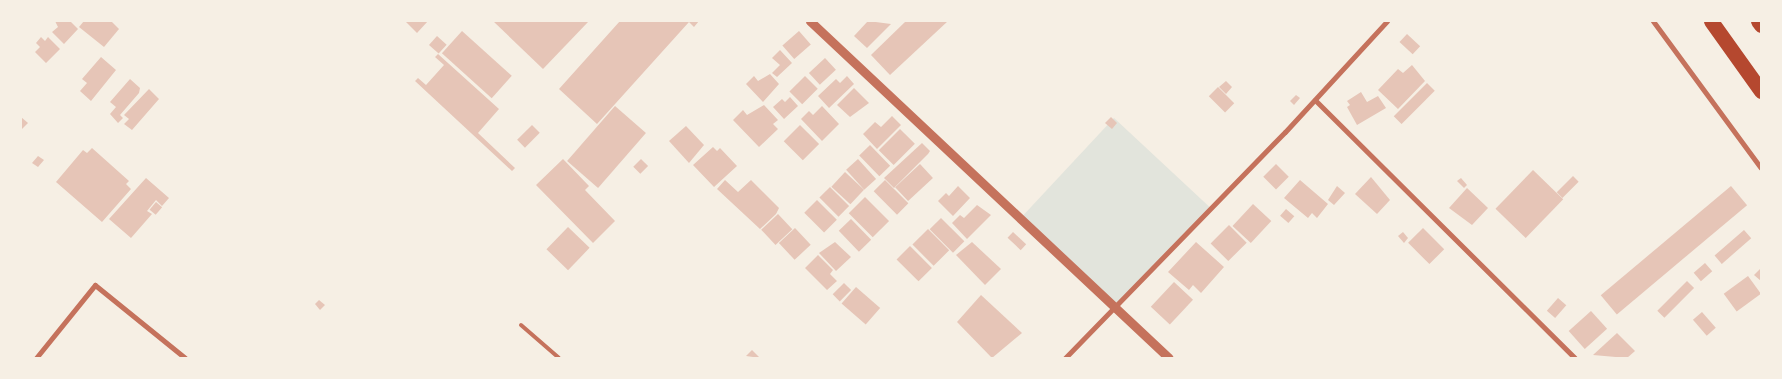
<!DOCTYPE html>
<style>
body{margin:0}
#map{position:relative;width:1782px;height:379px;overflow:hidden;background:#f6efe4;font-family:"PT Sans Narrow",sans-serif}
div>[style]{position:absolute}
.green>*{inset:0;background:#e2e4dc;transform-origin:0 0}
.building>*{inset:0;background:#e6c5b7;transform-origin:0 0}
.service>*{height:4px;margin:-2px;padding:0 2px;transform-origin:2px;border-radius:2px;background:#c5725c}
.minor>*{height:5px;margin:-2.5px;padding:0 2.5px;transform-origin:2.5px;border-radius:2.5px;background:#c5725c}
.tertiary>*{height:9px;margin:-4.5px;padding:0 4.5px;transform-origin:4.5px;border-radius:4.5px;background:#c5725c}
.motorway>*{height:15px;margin:-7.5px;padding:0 7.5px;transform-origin:7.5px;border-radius:7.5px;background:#b5482f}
span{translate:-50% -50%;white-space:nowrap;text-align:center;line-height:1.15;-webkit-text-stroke:5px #f6efe4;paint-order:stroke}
.frame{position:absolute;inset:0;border:22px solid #f6efe4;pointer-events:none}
</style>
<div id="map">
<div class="green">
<div style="left:1114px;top:118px;width:131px;height:136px;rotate:43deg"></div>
</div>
<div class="building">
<div style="clip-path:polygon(55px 21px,70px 21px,78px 29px,64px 44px,52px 32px,58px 27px)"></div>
<div style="clip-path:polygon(84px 21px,111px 21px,119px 29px,104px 47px,79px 27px)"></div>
<div style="clip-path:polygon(405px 21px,428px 21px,417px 33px)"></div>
<div style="clip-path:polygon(493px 21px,589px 21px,543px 69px)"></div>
<div style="clip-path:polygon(620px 21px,699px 21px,694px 27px,689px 22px,597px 124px,559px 89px)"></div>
<div style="clip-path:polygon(868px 21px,891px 24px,867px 48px,854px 36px)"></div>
<div style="clip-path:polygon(906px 21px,948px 21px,890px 75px,871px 55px)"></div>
<div style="left:462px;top:31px;width:67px;height:30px;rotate:42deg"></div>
<div style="left:799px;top:31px;width:18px;height:22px;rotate:49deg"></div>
<div style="left:1407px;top:34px;width:18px;height:11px;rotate:43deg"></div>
<div style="left:437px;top:36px;width:13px;height:12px;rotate:42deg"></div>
<div style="clip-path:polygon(41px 37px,45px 41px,48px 37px,60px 49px,46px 63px,35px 52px,40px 47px,36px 43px)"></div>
<div style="clip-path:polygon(780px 50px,792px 63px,777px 77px,772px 73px,780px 65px,772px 58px)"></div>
<div style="clip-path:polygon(438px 54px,499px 109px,478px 133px,515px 168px,512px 171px,415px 81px,418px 78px,426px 85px,444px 65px,435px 57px)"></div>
<div style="clip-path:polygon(101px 57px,116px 70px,91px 101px,80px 91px,87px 83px,82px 79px)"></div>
<div style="left:825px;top:58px;width:16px;height:22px;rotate:47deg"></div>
<div style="clip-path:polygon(1412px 65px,1425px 81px,1398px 109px,1378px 90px,1398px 69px,1403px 73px)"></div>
<div style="clip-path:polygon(770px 74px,779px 84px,763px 102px,746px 84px,754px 76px,758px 81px)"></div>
<div style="left:805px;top:76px;width:18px;height:22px;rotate:45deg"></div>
<div style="clip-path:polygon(847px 76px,854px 84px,829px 108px,818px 96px,836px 79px,840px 83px)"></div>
<div style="clip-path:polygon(130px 79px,140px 88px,139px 93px,120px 115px,123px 118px,118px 123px,110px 114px,116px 107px,110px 102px)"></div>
<div style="clip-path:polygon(1226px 81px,1232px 87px,1226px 94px,1219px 87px)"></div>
<div style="left:1427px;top:83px;width:11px;height:47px;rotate:45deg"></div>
<div style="left:1218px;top:87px;width:23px;height:13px;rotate:45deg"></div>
<div style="clip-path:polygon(854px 88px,869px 103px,850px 117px,837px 105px)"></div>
<div style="clip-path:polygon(149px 89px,159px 99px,132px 130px,124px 124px,129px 119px,124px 115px)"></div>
<div style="clip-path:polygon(1361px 92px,1367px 102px,1378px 96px,1386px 108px,1357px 125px,1347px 107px,1350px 105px,1347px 101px)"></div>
<div style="clip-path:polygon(1296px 95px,1300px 98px,1294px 105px,1290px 101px)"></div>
<div style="clip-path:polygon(790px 97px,798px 106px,784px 119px,773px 107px,782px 99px,785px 102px)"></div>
<div style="clip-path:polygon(764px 105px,778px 120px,773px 124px,778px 129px,759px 147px,733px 120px,743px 110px,747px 115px)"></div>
<div style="left:615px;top:106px;width:41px;height:73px;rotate:41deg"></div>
<div style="clip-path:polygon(822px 106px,839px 124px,822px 141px,801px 119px,809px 111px,813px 115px)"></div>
<div style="clip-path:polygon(892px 116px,901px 125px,877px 149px,863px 134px,875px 122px,881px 127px)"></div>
<div style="clip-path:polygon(21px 117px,28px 123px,21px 130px)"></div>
<div style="clip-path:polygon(1111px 117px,1117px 123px,1112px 129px,1105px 123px)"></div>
<div style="left:532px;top:125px;width:11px;height:21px;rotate:45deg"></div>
<div style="left:800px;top:125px;width:27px;height:23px;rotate:45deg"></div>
<div style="clip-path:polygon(686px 126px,704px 145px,689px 163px,669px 141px)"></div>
<div style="left:900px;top:129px;width:21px;height:30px;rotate:45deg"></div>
<div style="clip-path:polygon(922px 143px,930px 151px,928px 154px,894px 188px,884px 178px)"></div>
<div style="left:870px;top:145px;width:29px;height:15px;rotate:46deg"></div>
<div style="clip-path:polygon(713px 147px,717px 151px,720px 148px,737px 166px,714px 187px,693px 165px)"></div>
<div style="clip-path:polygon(92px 148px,129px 181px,126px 184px,131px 189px,102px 222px,56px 182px,83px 150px,87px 153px)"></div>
<div style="clip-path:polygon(38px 156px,44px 160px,38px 167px,32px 163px)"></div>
<div style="clip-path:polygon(563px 159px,589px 186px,585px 190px,615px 221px,593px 243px,536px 185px)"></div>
<div style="left:641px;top:159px;width:10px;height:11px;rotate:45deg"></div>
<div style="left:858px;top:159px;width:27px;height:16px;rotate:48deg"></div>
<div style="left:920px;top:164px;width:19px;height:34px;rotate:47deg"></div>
<div style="left:1276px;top:164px;width:18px;height:18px;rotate:45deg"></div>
<div style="left:1533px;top:170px;width:42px;height:54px;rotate:44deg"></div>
<div style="left:845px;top:172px;width:26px;height:20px;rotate:43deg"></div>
<div style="left:1573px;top:176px;width:8px;height:23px;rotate:45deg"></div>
<div style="clip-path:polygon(1371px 177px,1390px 200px,1377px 214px,1355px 194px)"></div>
<div style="clip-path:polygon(146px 178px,169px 198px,162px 206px,156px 200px,147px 211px,152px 214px,131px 238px,109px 219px)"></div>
<div style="clip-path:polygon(1461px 178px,1467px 185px,1464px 188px,1457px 181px)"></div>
<div style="clip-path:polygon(725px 180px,738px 192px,751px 180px,779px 208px,776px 214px,760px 229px,717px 189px)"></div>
<div style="left:885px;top:180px;width:33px;height:16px;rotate:45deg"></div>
<div style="clip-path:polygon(1300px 180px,1328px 204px,1317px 218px,1312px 213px,1308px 218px,1284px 198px)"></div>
<div style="clip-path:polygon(958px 186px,970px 198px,953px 216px,938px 201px,946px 193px,949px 196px)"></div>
<div style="clip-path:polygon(1337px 186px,1345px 193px,1334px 205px,1328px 200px)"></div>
<div style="left:1731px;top:186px;width:25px;height:170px;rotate:50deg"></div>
<div style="left:830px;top:187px;width:27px;height:15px;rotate:45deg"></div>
<div style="clip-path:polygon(1467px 188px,1488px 208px,1472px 225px,1449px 208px)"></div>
<div style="left:865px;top:197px;width:34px;height:23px;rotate:45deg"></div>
<div style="left:817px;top:200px;width:28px;height:18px;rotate:45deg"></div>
<div style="left:156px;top:202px;width:8px;height:10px;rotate:40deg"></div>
<div style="left:1253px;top:204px;width:25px;height:30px;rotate:43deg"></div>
<div style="clip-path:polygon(977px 205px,991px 215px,967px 239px,952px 223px,960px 215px,964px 218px)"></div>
<div style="left:1286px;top:209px;width:11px;height:9px;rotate:41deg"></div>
<div style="left:778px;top:214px;width:21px;height:23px;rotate:47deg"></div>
<div style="left:941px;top:218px;width:33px;height:16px;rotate:45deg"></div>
<div style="left:851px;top:219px;width:29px;height:17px;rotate:46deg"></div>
<div style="left:1229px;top:225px;width:25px;height:26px;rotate:45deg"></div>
<div style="left:568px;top:227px;width:30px;height:31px;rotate:44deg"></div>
<div style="left:795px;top:228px;width:23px;height:22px;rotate:47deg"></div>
<div style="left:1423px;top:228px;width:30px;height:21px;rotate:45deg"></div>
<div style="left:928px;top:229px;width:30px;height:22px;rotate:45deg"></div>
<div style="left:1744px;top:230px;width:11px;height:39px;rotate:49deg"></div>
<div style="left:1013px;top:232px;width:18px;height:8px;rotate:43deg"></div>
<div style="clip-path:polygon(1403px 232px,1408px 238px,1404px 243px,1398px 236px)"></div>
<div style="clip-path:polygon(835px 242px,851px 257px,836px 271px,819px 253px)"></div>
<div style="clip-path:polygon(972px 242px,1001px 269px,985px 285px,956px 255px)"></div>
<div style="clip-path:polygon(1196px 242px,1224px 267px,1201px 293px,1193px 285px,1189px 290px,1168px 272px)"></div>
<div style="left:910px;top:246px;width:31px;height:19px;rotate:45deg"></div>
<div style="clip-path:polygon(818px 255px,833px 270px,830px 274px,837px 281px,827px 290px,805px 268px)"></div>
<div style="left:1705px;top:263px;width:11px;height:15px;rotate:49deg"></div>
<div style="clip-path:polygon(1761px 268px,1761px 281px,1754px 275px)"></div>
<div style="left:1748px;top:276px;width:22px;height:30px;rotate:54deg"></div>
<div style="left:1687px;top:281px;width:10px;height:42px;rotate:45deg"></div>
<div style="left:1174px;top:282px;width:26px;height:34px;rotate:43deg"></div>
<div style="left:844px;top:283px;width:10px;height:16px;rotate:45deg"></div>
<div style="left:856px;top:287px;width:32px;height:22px;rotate:41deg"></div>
<div style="clip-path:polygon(981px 295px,1022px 333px,992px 358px,957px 322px)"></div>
<div style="left:1558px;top:298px;width:11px;height:17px;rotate:41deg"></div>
<div style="clip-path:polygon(319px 300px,325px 305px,320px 310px,315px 304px)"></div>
<div style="left:1591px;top:311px;width:24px;height:30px;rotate:48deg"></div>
<div style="left:1702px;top:312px;width:21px;height:12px;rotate:49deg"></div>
<div style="clip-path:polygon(1617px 333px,1635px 351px,1627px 358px,1593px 355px)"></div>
<div style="clip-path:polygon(752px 350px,760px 358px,746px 356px)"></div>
</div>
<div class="service">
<div style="left:521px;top:325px;width:50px;rotate:41deg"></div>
</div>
<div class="minor">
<div style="left:1653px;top:21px;width:182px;rotate:53.7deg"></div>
<div style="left:1315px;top:100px;width:366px;rotate:44.8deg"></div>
<div style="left:36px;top:358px;width:94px;rotate:-51.1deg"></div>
<div style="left:95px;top:285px;width:116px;rotate:39deg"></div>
<div style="left:1065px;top:358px;width:315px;rotate:-45.8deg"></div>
<div style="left:1285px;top:132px;width:151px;rotate:-47.4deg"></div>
</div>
<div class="tertiary">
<div style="left:810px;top:21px;width:492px;rotate:43.2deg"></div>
</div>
<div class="motorway">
<div style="left:1711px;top:21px;width:86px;rotate:54.5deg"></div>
<div style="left:1758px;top:21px;width:5px;rotate:53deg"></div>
</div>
<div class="frame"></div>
</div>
